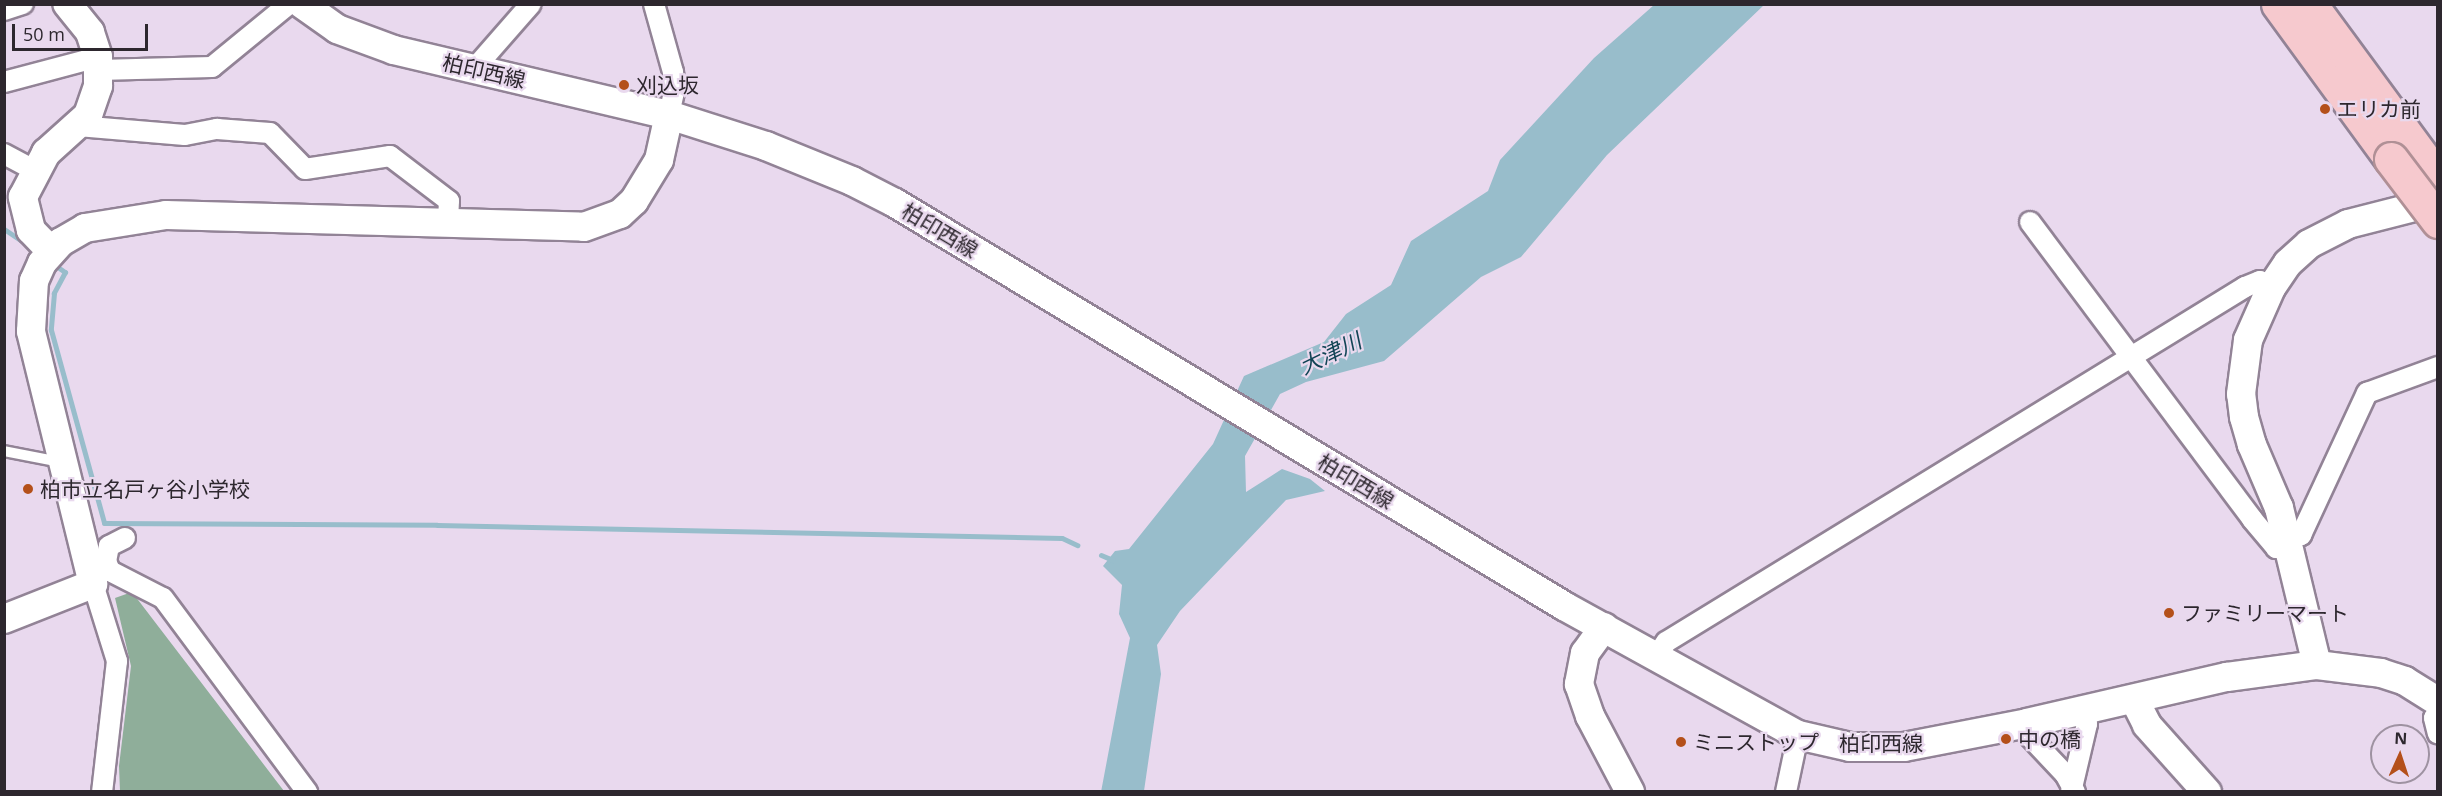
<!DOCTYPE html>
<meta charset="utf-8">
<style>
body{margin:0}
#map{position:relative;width:2442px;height:796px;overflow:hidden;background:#e9d9ee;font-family:"Open Sans","Noto Sans JP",sans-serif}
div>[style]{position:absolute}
.forest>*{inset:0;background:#8fae9a}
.water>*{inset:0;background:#98bdcb}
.stream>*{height:5px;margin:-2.5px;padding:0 2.5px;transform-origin:2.5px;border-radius:2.5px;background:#98bdcb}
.roads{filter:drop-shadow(2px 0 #928396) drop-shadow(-2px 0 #928396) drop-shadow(0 2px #928396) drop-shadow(0 -2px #928396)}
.lane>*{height:10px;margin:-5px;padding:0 5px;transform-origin:5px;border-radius:5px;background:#fff}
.street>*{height:20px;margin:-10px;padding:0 10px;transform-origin:10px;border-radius:10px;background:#fff}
.secondary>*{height:28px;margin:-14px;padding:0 14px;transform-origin:14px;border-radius:14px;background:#fff}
.highway>*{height:33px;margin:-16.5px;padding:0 16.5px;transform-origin:16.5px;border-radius:16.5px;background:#f6c9ce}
.bridges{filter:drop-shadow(2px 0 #b09096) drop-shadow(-2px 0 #b09096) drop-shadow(0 2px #b09096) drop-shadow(0 -2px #b09096)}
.highway-bridge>*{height:33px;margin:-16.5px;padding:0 16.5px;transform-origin:16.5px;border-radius:16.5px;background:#f6c9ce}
.dots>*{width:16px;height:16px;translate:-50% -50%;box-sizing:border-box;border:3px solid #e9d9ee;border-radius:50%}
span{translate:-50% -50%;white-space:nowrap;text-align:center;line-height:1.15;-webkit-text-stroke:4.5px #e9d9ee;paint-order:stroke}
.street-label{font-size:21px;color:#2d272e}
.poi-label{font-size:21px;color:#2d272e}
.left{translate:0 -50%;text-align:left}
.water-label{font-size:22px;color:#145;font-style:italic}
.frame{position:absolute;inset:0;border:6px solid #2d272e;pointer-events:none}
.north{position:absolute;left:2370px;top:724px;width:60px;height:60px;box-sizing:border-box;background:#e9d9ee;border:2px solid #9e92a1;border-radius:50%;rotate:3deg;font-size:16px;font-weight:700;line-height:24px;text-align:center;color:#2d272e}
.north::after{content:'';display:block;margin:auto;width:21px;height:27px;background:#b4501a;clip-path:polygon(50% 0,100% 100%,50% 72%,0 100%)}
.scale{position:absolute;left:12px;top:24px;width:136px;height:27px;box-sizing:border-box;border:3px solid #2d272e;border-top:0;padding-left:8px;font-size:18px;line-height:21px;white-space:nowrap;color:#2d272e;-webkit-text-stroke:4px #e9d9ee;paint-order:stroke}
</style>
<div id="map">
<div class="forest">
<div style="clip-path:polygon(132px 592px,284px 791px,120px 791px,119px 766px,131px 666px,115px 598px)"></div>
</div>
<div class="water">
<div style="clip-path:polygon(1654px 5px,1764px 5px,1607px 155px,1521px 257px,1481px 277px,1384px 361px,1306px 382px,1280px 394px,1245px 456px,1246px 492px,1282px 469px,1310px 479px,1325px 491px,1286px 500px,1180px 611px,1157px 645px,1161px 674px,1144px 791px,1101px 792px,1130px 638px,1119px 614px,1122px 585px,1103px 566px,1115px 551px,1129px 549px,1213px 444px,1244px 376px,1324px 342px,1346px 314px,1391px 285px,1411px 241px,1488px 191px,1500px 160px,1594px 58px)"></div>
</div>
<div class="stream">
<div style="left:4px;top:229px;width:25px;rotate:34deg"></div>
<div style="left:52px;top:263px;width:16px;rotate:35deg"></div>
<div style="left:65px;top:272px;width:24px;rotate:118deg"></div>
<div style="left:54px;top:293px;width:37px;rotate:95deg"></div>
<div style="left:51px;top:330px;width:200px;rotate:74.6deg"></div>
<div style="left:104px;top:523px;width:333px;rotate:0.3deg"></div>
<div style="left:437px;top:525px;width:625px;rotate:1.19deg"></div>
<div style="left:1062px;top:538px;width:17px;rotate:25deg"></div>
<div style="left:1101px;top:555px;width:13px;rotate:23deg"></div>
</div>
<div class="roads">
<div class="lane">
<div style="left:4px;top:451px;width:57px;rotate:11.1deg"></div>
</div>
<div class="street">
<div style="left:654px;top:4px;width:71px;rotate:74.4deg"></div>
<div style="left:673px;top:72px;width:16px;rotate:83deg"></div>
<div style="left:675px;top:88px;width:28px;rotate:103deg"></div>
<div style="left:4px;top:10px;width:20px;rotate:-18deg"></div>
<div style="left:474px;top:69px;width:86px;rotate:-48.8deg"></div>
<div style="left:99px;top:70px;width:113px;rotate:-1.5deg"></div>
<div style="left:212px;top:67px;width:99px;rotate:-39.3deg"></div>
<div style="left:4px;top:82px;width:97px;rotate:-14.9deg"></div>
<div style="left:78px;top:126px;width:107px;rotate:4.8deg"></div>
<div style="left:185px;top:135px;width:33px;rotate:-11deg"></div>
<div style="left:217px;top:129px;width:53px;rotate:4.3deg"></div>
<div style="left:270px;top:133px;width:50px;rotate:45.8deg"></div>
<div style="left:305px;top:169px;width:86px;rotate:-8.7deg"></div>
<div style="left:390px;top:156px;width:74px;rotate:37.3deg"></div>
<div style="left:449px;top:201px;width:21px;rotate:93deg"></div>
<div style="left:4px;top:154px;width:34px;rotate:28deg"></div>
<div style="left:2030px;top:222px;width:371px;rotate:53.2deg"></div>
<div style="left:2252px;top:519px;width:38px;rotate:50deg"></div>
<div style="left:2276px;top:548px;width:13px;rotate:-13deg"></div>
<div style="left:125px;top:538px;width:18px;rotate:153deg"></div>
<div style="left:109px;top:546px;width:15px;rotate:101deg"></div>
<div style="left:106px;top:561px;width:11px;rotate:68deg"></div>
<div style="left:110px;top:571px;width:59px;rotate:27deg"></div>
<div style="left:163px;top:598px;width:242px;rotate:53.4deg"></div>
<div style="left:2288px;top:539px;width:14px;rotate:-17deg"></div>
<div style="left:2301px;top:535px;width:157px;rotate:-65.1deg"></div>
<div style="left:2367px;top:393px;width:76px;rotate:-20.1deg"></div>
<div style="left:93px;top:584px;width:81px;rotate:72.7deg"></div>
<div style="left:117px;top:661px;width:132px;rotate:96.5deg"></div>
<div style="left:1657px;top:655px;width:16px;rotate:-55deg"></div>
<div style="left:1666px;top:642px;width:679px;rotate:-31.51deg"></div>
<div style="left:2245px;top:287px;width:16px;rotate:-22deg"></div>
<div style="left:2260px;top:281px;width:13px;rotate:32deg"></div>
<div style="left:2438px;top:712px;width:7px;rotate:124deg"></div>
<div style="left:2434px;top:718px;width:16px;rotate:76deg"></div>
<div style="left:2027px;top:723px;width:14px;rotate:78deg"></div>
<div style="left:2030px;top:737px;width:51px;rotate:46.6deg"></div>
<div style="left:2065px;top:774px;width:21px;rotate:61deg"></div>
<div style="left:1786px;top:792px;width:58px;rotate:-78.1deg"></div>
<div style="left:2071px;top:792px;width:70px;rotate:-76.8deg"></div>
<div style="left:2087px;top:724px;width:14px;rotate:-102deg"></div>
</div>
<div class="secondary">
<div style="left:302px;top:4px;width:43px;rotate:35.5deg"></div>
<div style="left:337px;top:29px;width:61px;rotate:20.2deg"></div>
<div style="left:394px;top:50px;width:283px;rotate:13.3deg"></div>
<div style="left:669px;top:115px;width:102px;rotate:17.7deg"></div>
<div style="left:766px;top:146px;width:93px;rotate:22.1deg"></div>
<div style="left:852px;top:181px;width:48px;rotate:27.1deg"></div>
<div style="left:895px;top:203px;width:781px;rotate:31.06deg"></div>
<div style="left:1564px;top:606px;width:267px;rotate:28.9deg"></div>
<div style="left:1798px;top:735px;width:53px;rotate:13deg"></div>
<div style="left:1850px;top:747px;width:54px"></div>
<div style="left:1904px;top:747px;width:125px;rotate:-11deg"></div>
<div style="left:2027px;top:723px;width:205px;rotate:-13deg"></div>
<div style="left:2227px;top:677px;width:91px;rotate:-7.6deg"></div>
<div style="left:2317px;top:665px;width:64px;rotate:7.1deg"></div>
<div style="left:2381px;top:673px;width:25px;rotate:18deg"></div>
<div style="left:2405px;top:681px;width:39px;rotate:32deg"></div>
<div style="left:51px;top:251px;width:29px;rotate:-134deg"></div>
<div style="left:31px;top:230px;width:34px;rotate:-104deg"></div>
<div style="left:23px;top:197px;width:50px;rotate:-62.4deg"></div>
<div style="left:46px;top:153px;width:57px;rotate:-42.1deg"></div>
<div style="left:88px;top:115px;width:31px;rotate:-71deg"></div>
<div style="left:98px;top:86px;width:29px;rotate:-90deg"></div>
<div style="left:98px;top:57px;width:26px;rotate:-108deg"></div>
<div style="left:90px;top:32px;width:36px;rotate:-129deg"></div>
<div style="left:4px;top:619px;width:96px;rotate:-21.5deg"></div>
<div style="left:93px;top:584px;width:260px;rotate:-103.8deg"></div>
<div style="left:31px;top:331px;width:50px;rotate:-86.6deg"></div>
<div style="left:34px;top:281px;width:20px;rotate:-66deg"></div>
<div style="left:42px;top:263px;width:28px;rotate:-48deg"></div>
<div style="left:61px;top:242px;width:28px;rotate:-30deg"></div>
<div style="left:85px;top:228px;width:82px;rotate:-9.1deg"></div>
<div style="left:166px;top:215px;width:418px;rotate:1.6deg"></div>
<div style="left:584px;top:227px;width:38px;rotate:-20deg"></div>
<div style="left:620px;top:214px;width:19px;rotate:-43deg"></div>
<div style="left:634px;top:201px;width:48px;rotate:-58.6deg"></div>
<div style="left:659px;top:160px;width:46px;rotate:-77.5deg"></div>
<div style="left:1604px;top:627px;width:32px;rotate:126deg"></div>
<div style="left:1585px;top:653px;width:32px;rotate:101deg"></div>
<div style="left:1579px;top:684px;width:34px;rotate:71deg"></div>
<div style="left:1590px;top:716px;width:86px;rotate:62.2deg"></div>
<div style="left:2317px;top:665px;width:162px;rotate:-103.6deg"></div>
<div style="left:2279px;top:508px;width:69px;rotate:-113.2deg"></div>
<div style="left:2252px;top:445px;width:29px;rotate:-106deg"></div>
<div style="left:2244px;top:417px;width:23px;rotate:-97deg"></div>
<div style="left:2241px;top:394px;width:54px;rotate:-82.6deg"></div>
<div style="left:2248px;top:340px;width:57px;rotate:-66.1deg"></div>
<div style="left:2271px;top:288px;width:30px;rotate:-56deg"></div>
<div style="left:2288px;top:263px;width:28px;rotate:-42deg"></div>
<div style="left:2309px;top:244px;width:44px;rotate:-27.1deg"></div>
<div style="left:2348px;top:224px;width:93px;rotate:-14.3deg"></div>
<div style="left:2134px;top:699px;width:29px;rotate:63deg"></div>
<div style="left:2147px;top:725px;width:90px;rotate:48.2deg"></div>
</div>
<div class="highway">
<div style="left:2278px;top:4px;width:192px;rotate:53.9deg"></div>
<div style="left:2310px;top:4px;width:216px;rotate:53.7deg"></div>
</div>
</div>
<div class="bridges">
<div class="highway-bridge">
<div style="left:2391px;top:159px;width:78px;rotate:52.8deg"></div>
</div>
</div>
<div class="dots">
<div style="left:624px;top:85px;background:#b4501a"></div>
<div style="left:2325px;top:109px;background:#b4501a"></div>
<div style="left:28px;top:489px;background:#b4501a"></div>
<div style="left:2169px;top:613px;background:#b4501a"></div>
<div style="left:2006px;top:739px;background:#b4501a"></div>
<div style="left:1681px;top:742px;background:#b4501a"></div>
</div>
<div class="street-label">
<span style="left:484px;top:71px;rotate:13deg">柏印西線</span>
<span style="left:940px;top:230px;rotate:31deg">柏印西線</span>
<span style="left:1356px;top:481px;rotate:31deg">柏印西線</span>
<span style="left:1881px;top:743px">柏印西線</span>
</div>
<div class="poi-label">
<span class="left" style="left:636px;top:85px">刈込坂</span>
<span class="left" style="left:2337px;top:109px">エリカ前</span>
<span class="left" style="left:40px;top:489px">柏市立名戸ヶ谷小学校</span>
<span class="left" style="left:2181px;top:613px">ファミリーマート</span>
<span class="left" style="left:2018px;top:739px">中の橋</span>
<span class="left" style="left:1693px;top:742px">ミニストップ</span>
</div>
<div class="water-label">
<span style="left:1330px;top:353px;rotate:-26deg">大津川</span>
</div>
<div class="frame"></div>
<div class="north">N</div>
<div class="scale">50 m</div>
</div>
